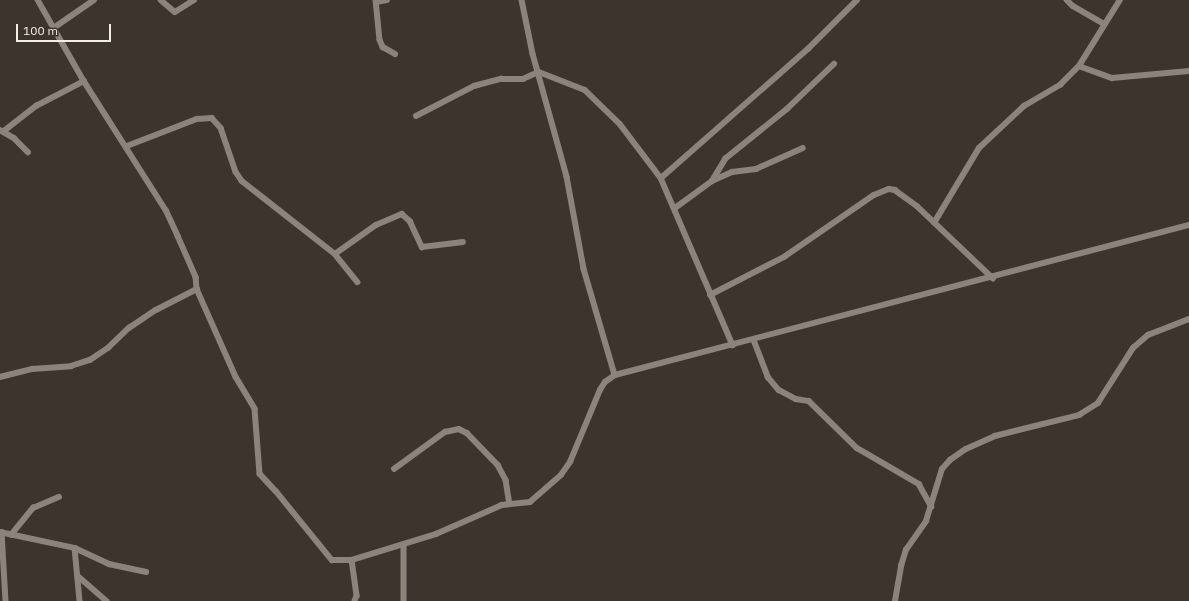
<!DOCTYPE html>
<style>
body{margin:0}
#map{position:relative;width:1189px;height:601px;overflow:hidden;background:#3d342d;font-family:"IBM Plex Sans",sans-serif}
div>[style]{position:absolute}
.street>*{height:5.5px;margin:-2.75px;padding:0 2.75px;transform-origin:2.75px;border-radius:2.75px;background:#8e837b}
span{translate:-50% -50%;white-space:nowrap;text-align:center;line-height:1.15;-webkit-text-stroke:3px #3d342d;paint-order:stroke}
.scale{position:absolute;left:16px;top:24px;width:95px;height:18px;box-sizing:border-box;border:2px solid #f3ede8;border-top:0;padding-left:5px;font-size:12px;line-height:14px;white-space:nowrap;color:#f3ede8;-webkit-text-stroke:3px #3d342d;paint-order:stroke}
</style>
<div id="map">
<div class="street">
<div style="left:38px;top:0;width:93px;rotate:60.4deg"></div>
<div style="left:84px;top:81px;width:153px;rotate:57.6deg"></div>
<div style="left:166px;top:210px;width:29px;rotate:65deg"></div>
<div style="left:178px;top:236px;width:45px;rotate:66.3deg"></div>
<div style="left:196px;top:277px;width:12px;rotate:85deg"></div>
<div style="left:197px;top:289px;width:96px;rotate:66.1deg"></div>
<div style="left:236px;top:377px;width:37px;rotate:59deg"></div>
<div style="left:255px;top:409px;width:65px;rotate:85.6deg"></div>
<div style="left:260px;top:474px;width:23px;rotate:47deg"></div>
<div style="left:276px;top:491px;width:89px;rotate:50.9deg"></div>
<div style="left:332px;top:560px;width:20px"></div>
<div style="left:352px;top:560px;width:88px;rotate:-17.2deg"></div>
<div style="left:436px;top:534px;width:72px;rotate:-23.7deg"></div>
<div style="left:502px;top:505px;width:28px;rotate:-6deg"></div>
<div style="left:530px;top:502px;width:41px;rotate:-41.1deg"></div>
<div style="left:561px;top:475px;width:16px;rotate:-55deg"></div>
<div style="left:570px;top:462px;width:78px;rotate:-67.4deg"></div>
<div style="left:600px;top:390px;width:9px;rotate:-58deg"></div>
<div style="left:605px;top:382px;width:12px;rotate:-35deg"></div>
<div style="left:615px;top:375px;width:593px;rotate:-14.65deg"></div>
<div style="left:161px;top:0;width:18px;rotate:41deg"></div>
<div style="left:175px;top:12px;width:22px;rotate:-32deg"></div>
<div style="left:376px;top:0;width:40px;rotate:84.3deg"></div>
<div style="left:380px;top:40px;width:8px;rotate:67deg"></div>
<div style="left:383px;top:47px;width:14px;rotate:30deg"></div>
<div style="left:522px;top:0;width:55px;rotate:78.5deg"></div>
<div style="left:533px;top:54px;width:128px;rotate:74.5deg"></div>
<div style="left:567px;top:177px;width:94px;rotate:79.5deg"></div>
<div style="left:584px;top:269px;width:110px;rotate:73.7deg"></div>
<div style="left:1067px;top:0;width:8px;rotate:45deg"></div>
<div style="left:1073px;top:6px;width:36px;rotate:30deg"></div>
<div style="left:376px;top:2px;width:11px;rotate:-10deg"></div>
<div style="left:55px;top:27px;width:47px;rotate:-34.7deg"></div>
<div style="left:1079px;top:66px;width:35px;rotate:20deg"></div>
<div style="left:1112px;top:78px;width:77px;rotate:-5.2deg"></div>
<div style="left:416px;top:116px;width:65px;rotate:-27.3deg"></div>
<div style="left:474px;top:86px;width:28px;rotate:-15deg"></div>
<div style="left:501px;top:79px;width:22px"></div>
<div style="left:523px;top:79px;width:17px;rotate:-24deg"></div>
<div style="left:539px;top:72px;width:49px;rotate:21.4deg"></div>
<div style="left:585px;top:90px;width:49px;rotate:44.2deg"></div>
<div style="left:620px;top:124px;width:68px;rotate:52.8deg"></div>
<div style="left:661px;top:178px;width:182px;rotate:66.7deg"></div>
<div style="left:0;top:130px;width:16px;rotate:30deg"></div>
<div style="left:14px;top:138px;width:20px;rotate:45deg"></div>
<div style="left:4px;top:131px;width:41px;rotate:-38deg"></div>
<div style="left:36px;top:106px;width:54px;rotate:-27.5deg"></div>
<div style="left:127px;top:146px;width:75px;rotate:-21.1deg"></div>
<div style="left:197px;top:119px;width:15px;rotate:-4deg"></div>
<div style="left:212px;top:118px;width:13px;rotate:48deg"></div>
<div style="left:221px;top:128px;width:46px;rotate:71.2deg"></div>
<div style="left:236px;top:172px;width:11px;rotate:56deg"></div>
<div style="left:242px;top:181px;width:118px;rotate:38.1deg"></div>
<div style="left:335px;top:254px;width:36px;rotate:51deg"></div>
<div style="left:661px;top:178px;width:196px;rotate:-41.3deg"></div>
<div style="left:808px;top:49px;width:69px;rotate:-45deg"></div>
<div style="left:712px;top:181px;width:26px;rotate:-59deg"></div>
<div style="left:725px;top:159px;width:80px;rotate:-38.9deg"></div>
<div style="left:787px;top:109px;width:65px;rotate:-43.8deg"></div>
<div style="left:675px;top:208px;width:46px;rotate:-36.1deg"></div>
<div style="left:712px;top:181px;width:22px;rotate:-24deg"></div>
<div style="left:732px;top:172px;width:24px;rotate:-7deg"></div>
<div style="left:756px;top:169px;width:51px;rotate:-24.1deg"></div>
<div style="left:934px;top:223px;width:87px;rotate:-59deg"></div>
<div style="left:979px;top:148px;width:62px;rotate:-43deg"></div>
<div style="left:1024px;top:106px;width:42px;rotate:-30.3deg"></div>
<div style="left:1060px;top:85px;width:27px;rotate:-45deg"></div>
<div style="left:1079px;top:66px;width:78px;rotate:-58.2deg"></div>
<div style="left:335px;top:254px;width:50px;rotate:-35.3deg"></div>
<div style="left:376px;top:225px;width:28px;rotate:-23deg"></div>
<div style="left:402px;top:214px;width:11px;rotate:41deg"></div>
<div style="left:410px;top:221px;width:29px;rotate:65deg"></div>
<div style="left:422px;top:247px;width:41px;rotate:-7deg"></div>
<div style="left:710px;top:295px;width:83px;rotate:-27.2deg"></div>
<div style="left:784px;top:257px;width:109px;rotate:-34.6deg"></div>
<div style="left:874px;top:195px;width:16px;rotate:-22deg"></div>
<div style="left:889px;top:189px;width:6px;rotate:9deg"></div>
<div style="left:895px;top:190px;width:27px;rotate:36deg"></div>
<div style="left:917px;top:206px;width:105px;rotate:43.5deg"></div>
<div style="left:754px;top:340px;width:40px;rotate:69deg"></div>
<div style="left:768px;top:377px;width:17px;rotate:50deg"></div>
<div style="left:779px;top:390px;width:19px;rotate:28deg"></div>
<div style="left:796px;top:399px;width:13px;rotate:9deg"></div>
<div style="left:809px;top:401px;width:67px;rotate:44.4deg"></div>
<div style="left:857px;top:448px;width:72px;rotate:30.1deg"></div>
<div style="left:919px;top:484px;width:26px;rotate:61deg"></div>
<div style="left:0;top:377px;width:33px;rotate:-14deg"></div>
<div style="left:32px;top:369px;width:39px;rotate:-4deg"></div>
<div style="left:71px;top:366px;width:20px;rotate:-18deg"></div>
<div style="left:90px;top:360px;width:22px;rotate:-34deg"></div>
<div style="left:108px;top:348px;width:29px;rotate:-44deg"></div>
<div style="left:129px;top:328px;width:32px;rotate:-34deg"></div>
<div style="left:156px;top:310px;width:46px;rotate:-27.1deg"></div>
<div style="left:394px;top:469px;width:63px;rotate:-36deg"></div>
<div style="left:445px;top:432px;width:14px;rotate:-12deg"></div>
<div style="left:459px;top:429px;width:9px;rotate:27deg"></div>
<div style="left:467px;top:433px;width:45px;rotate:45.9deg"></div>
<div style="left:498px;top:465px;width:17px;rotate:62deg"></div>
<div style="left:506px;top:480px;width:24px;rotate:81deg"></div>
<div style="left:0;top:532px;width:77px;rotate:12deg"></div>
<div style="left:75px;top:548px;width:38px;rotate:25deg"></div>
<div style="left:109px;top:564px;width:38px;rotate:12deg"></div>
<div style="left:2px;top:532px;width:69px;rotate:86.7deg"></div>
<div style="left:11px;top:535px;width:35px;rotate:-51deg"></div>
<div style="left:33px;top:508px;width:28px;rotate:-23deg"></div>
<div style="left:404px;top:544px;width:57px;rotate:90deg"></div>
<div style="left:75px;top:548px;width:53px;rotate:84.6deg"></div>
<div style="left:352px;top:560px;width:36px;rotate:82deg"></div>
<div style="left:357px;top:596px;width:5px;rotate:112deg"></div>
<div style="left:78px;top:576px;width:38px;rotate:41deg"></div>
<div style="left:895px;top:601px;width:36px;rotate:-80deg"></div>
<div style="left:901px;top:566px;width:17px;rotate:-73deg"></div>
<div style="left:906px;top:550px;width:35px;rotate:-55deg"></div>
<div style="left:926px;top:521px;width:54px;rotate:-72.9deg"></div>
<div style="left:942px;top:469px;width:12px;rotate:-48deg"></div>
<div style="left:950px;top:460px;width:19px;rotate:-35deg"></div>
<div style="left:966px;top:449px;width:32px;rotate:-24deg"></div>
<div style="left:995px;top:436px;width:87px;rotate:-14deg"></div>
<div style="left:1079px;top:415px;width:22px;rotate:-32deg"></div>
<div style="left:1098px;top:403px;width:65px;rotate:-57.5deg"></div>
<div style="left:1133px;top:348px;width:20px;rotate:-41deg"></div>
<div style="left:1148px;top:335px;width:44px;rotate:-21.3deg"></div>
</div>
<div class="scale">100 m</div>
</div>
